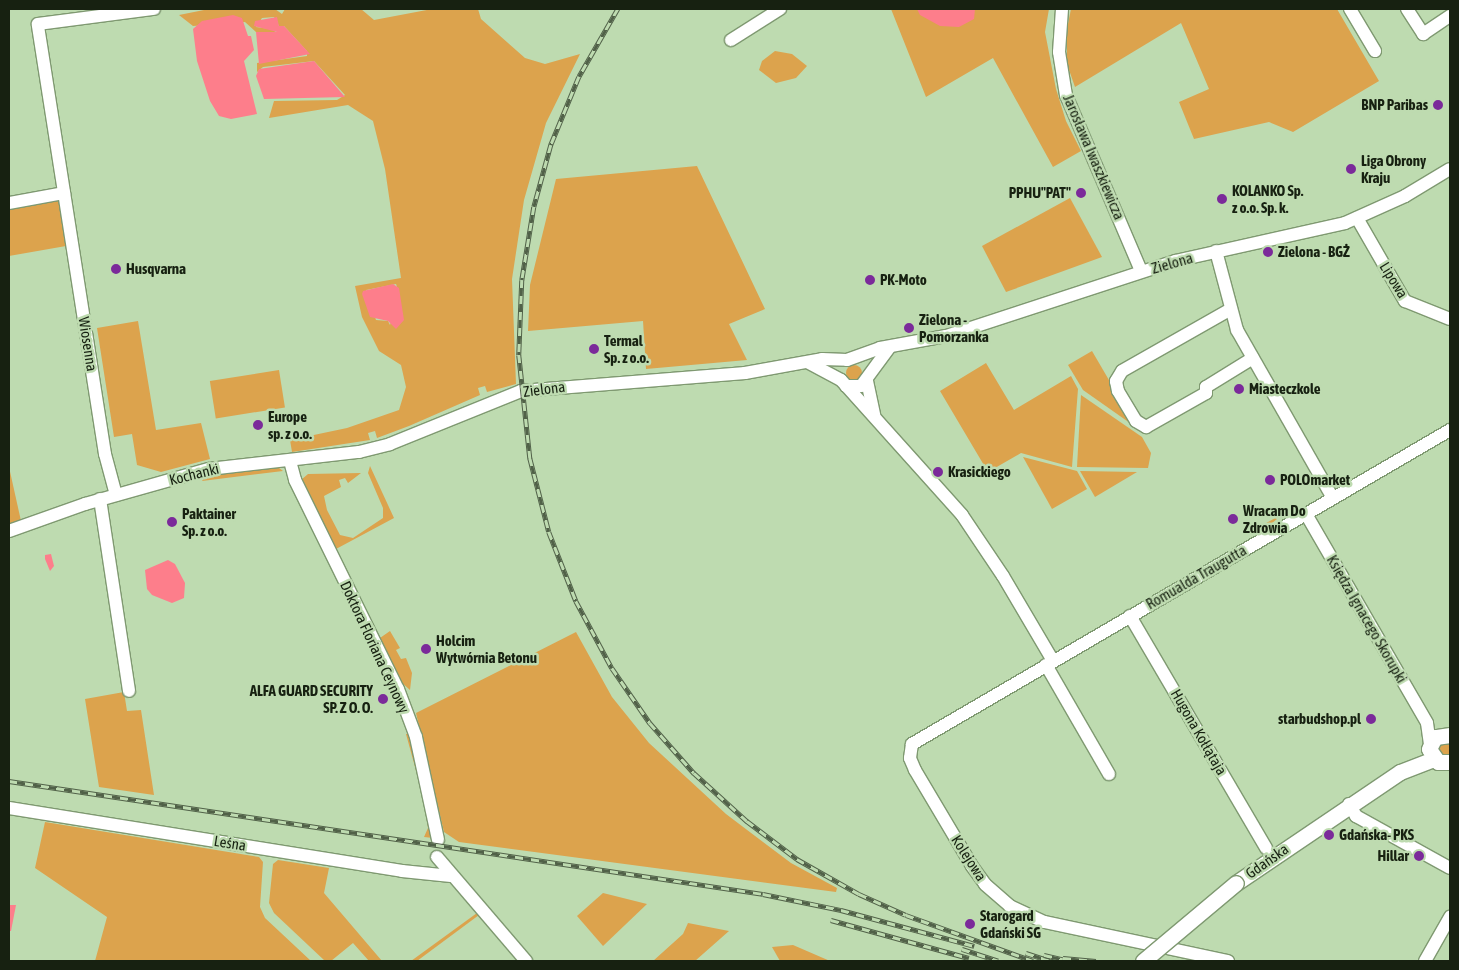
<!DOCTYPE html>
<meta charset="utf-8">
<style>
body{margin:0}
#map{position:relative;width:1459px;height:970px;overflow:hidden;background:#bedbb0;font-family:"Asap Condensed",sans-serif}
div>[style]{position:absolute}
.green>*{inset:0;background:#dca34d;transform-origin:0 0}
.round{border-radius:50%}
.water>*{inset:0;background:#fd7e8b}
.roads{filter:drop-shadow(1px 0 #7f9971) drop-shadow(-1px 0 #7f9971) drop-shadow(0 1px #7f9971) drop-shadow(0 -1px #7f9971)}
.minor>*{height:12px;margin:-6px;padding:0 6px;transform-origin:6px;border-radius:6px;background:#fff}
.major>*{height:15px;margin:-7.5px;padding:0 7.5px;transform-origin:7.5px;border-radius:7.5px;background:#fff}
.rail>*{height:4.5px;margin-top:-2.25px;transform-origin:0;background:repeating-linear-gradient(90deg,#bedbb0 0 8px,#516148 0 16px);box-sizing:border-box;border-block:1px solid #516148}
.bridges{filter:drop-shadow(1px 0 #7f9971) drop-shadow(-1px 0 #7f9971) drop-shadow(0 1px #7f9971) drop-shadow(0 -1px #7f9971)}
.major-bridge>*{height:15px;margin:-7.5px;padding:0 7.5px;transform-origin:7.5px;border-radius:7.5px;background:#fff}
.dots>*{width:14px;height:14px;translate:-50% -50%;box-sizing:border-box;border:2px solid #bedbb0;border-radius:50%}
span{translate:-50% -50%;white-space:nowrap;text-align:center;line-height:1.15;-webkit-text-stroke:5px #bedbb0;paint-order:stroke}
.poi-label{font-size:15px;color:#172111;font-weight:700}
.right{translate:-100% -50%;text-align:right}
.left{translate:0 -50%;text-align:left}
.street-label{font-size:15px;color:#172111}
.frame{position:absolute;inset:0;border:10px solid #172111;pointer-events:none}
</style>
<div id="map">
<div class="green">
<div style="clip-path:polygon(evenodd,209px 9px,275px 9px,282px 14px,285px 9px,361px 9px,374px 20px,432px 9px,478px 9px,481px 19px,525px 58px,545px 64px,580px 54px,546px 123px,524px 200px,512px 279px,516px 384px,487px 392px,485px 386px,478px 388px,480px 395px,409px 426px,377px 438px,375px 431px,368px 433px,370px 440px,292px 452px,290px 440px,347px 428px,399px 410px,406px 387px,401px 365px,379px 351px,362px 317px,355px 286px,401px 278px,385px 169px,373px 121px,348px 105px,269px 118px,274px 101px,337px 100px,345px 95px,314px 61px,263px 67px,257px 72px,257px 63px,307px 56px,307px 51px,284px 26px,279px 26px,274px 17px,262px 18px,256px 27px,277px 30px,273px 33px,256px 32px,245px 22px,193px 26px,179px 15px,209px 9px,396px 284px,399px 293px,390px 325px,388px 321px,376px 320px,366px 290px,396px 284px)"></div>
<div style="clip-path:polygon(891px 9px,1049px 9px,1045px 32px,1056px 89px,1066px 121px,1081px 151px,1053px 167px,993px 58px,926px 97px)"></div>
<div style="clip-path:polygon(1071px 9px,1337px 9px,1379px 81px,1293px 132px,1269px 122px,1194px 139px,1179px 102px,1209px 89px,1181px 23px,1075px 87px,1067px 64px,1067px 29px)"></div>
<div style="clip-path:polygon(775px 51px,792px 54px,807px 66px,796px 78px,776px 83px,759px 70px,762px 61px)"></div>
<div style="clip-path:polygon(697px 166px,765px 309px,729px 324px,747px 360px,646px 369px,643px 321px,528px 331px,530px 285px,556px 179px)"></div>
<div style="clip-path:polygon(1070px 198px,1102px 257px,1006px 292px,982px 246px)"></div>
<div style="clip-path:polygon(59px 200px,66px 246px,9px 256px,9px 209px)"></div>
<div style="clip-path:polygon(138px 321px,156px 430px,201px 423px,210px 459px,161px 472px,137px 465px,132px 434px,114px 437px,97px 328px)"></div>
<div style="clip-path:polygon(1092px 351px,1137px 428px,1083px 390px,1068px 365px)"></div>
<div style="clip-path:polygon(986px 363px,1014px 410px,1071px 376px,1078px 389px,1072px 467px,1021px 453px,988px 472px,940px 391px)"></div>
<div class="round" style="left:846px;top:365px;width:16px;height:16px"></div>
<div style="left:279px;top:370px;width:38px;height:70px;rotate:81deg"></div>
<div style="clip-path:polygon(1081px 395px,1142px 437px,1151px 453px,1148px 468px,1077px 467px)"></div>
<div style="clip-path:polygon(1023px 457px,1077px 471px,1087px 489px,1052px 509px)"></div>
<div style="clip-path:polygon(370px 466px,394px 518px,336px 549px,301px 480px,308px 474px,361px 473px,348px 483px,345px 478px,339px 480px,341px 487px,324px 496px,327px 510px,340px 535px,353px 538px,383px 518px,383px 508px,368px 473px)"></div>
<div style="clip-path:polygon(9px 467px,21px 521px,9px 525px)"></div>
<div style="clip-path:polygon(279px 468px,283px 471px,202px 481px,204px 478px,231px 472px)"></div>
<div style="clip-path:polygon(1080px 471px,1137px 472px,1095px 497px)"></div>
<div style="clip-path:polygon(1275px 518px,1277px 519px,1259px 534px,1255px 522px,1263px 525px)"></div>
<div style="clip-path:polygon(390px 631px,400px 648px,396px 650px,401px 659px,406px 658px,412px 673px,410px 690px,400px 681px,380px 638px)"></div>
<div style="clip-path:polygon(576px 632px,612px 697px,649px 743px,726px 814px,791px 863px,837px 888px,836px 892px,459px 842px,444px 832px,416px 713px)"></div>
<div style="clip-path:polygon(124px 692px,127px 711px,141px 710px,154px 795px,99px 787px,85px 699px)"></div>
<div style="clip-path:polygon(411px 733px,433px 838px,424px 837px,428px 828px,424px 800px,406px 734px)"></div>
<div class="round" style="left:1437px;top:742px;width:14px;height:14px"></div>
<div style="clip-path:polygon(45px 822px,259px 857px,263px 862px,260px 907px,265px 918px,311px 961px,95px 961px,107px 917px,35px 868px)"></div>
<div style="clip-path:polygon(278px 860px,329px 868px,324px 893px,382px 961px,369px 961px,353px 943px,331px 961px,325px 961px,274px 913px,269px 903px,273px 864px)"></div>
<div style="clip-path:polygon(603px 893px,647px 904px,603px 946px,577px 916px)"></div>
<div style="clip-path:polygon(477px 913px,479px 915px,417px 961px,411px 961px)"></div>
<div style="clip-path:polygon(688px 923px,729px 931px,695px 961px,653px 961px,683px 934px)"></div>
<div style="clip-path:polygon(793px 945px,830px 961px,780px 961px,772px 947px)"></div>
</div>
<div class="water">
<div style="clip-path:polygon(917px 9px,975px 9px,974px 19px,959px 27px,940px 26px,920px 15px)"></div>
<div style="clip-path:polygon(233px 15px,242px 18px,248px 36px,251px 36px,254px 50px,244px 61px,257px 114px,231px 119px,219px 116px,210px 101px,197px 61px,193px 29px,202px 21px)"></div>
<div style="clip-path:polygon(277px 17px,279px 26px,284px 26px,310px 54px,259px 64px,256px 32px,277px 32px,254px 26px,255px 21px)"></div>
<div style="clip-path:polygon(314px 61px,345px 97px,264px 99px,256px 76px,259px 69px)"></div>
<div style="clip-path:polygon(393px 284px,399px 288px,404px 320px,396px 329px,388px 321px,370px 317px,362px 294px,363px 291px)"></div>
<div style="clip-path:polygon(51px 554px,54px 566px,50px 571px,45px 559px,45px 555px)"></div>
<div style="clip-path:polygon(168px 560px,175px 564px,185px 583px,184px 598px,172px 603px,152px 595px,147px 589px,145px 570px)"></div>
<div style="clip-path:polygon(9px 905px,16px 905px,11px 931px,9px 931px)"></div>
</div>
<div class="roads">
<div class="minor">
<div style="left:1062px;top:9px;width:43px;rotate:94deg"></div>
<div style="left:1059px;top:52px;width:44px;rotate:80.8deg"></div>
<div style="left:1066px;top:95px;width:191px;rotate:66.9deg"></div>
<div style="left:1350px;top:9px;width:49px;rotate:59.2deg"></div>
<div style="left:1407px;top:9px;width:30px;rotate:57deg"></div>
<div style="left:1423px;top:34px;width:32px;rotate:-34deg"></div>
<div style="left:731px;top:40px;width:58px;rotate:-32.3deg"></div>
<div style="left:9px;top:203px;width:56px;rotate:-10.3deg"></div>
<div style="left:1357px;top:218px;width:96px;rotate:60deg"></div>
<div style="left:1405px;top:301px;width:48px;rotate:21.8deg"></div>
<div style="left:1216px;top:251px;width:82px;rotate:75.1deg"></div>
<div style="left:1237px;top:330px;width:193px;rotate:60.3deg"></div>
<div style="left:1231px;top:309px;width:125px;rotate:150.4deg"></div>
<div style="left:1122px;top:371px;width:12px;rotate:121deg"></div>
<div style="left:1116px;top:381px;width:10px;rotate:79deg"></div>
<div style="left:1118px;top:391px;width:35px;rotate:59deg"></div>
<div style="left:1136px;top:421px;width:12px;rotate:31deg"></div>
<div style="left:1146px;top:427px;width:69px;rotate:-29.5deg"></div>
<div style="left:1206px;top:393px;width:6px;rotate:-90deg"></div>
<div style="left:1206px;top:387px;width:55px;rotate:-31.7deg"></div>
<div style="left:809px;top:363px;width:36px;rotate:28deg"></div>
<div style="left:841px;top:380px;width:181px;rotate:48.1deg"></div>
<div style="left:962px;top:515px;width:73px;rotate:56.1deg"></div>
<div style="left:1003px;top:576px;width:99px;rotate:59.5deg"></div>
<div style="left:867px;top:381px;width:35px;rotate:78deg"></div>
<div style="left:846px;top:386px;width:15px"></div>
<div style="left:861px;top:386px;width:47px;rotate:-53.6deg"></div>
<div style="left:290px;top:461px;width:20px;rotate:75deg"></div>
<div style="left:295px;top:480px;width:233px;rotate:63.8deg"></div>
<div style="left:398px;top:689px;width:51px;rotate:69.4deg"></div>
<div style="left:416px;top:737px;width:105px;rotate:77.9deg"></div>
<div style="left:116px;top:495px;width:42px;rotate:-105deg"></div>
<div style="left:105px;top:454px;width:435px;rotate:-98.9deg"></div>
<div style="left:38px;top:24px;width:117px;rotate:-7.4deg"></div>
<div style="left:100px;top:499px;width:194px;rotate:81.4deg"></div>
<div style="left:1306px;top:514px;width:241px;rotate:59.9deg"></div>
<div style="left:1427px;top:723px;width:21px;rotate:82deg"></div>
<div style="left:9px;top:531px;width:81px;rotate:-19.6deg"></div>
<div style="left:85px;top:504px;width:129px;rotate:-15.8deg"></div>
<div style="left:209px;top:469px;width:151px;rotate:-6.5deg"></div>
<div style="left:359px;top:452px;width:32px;rotate:-14deg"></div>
<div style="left:390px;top:444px;width:141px;rotate:-22deg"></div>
<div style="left:521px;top:391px;width:225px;rotate:-4.6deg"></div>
<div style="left:745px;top:373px;width:78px;rotate:-10.3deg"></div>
<div style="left:822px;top:359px;width:25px;rotate:2deg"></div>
<div style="left:847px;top:360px;width:35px;rotate:-20deg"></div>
<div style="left:880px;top:348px;width:67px;rotate:-10.3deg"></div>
<div style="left:946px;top:336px;width:241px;rotate:-18.1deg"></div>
<div style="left:1175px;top:261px;width:174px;rotate:-12.6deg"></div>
<div style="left:1345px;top:223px;width:66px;rotate:-24.2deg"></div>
<div style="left:1405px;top:196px;width:52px;rotate:-31deg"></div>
<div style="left:1130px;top:616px;width:269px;rotate:59.6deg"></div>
<div style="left:1046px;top:665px;width:126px;rotate:60deg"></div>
<div style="left:1349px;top:804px;width:14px;rotate:60deg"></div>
<div style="left:1356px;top:816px;width:107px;rotate:29deg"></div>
<div style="left:9px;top:808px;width:398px;rotate:9.1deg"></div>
<div style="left:402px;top:871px;width:49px;rotate:5.8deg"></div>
<div style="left:437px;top:857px;width:137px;rotate:49.4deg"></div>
<div style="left:1228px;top:961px;width:188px;rotate:-168deg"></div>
<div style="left:1044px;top:922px;width:38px;rotate:-155deg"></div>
<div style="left:1010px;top:906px;width:33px;rotate:-139deg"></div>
<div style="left:985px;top:884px;width:22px;rotate:-126deg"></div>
<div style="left:972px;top:866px;width:112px;rotate:-120.7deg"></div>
<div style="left:915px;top:770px;width:13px;rotate:-113deg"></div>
<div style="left:910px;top:758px;width:14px;rotate:-82deg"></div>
<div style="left:912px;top:744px;width:623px;rotate:-30.27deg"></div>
<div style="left:1425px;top:961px;width:51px;rotate:-60.4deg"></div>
</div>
<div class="major">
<div style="left:1450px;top:735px;width:15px;rotate:172deg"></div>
<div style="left:1435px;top:737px;width:13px;rotate:117deg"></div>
<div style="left:1429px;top:749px;width:16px;rotate:55deg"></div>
<div style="left:1438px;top:762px;width:12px"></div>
<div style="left:1236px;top:883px;width:198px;rotate:-34.1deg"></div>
<div style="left:1400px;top:772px;width:36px;rotate:-21deg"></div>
</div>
</div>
<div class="rail">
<div style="left:618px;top:9px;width:78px;rotate:119.8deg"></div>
<div style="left:579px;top:77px;width:74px;rotate:112.4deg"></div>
<div style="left:551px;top:145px;width:64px;rotate:105.3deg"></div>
<div style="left:534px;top:207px;width:74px;rotate:99.3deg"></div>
<div style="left:522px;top:280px;width:75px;rotate:92.3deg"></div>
<div style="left:519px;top:355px;width:104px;rotate:83.9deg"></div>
<div style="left:530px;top:458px;width:76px;rotate:75.6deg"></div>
<div style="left:549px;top:532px;width:74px;rotate:68.6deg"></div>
<div style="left:576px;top:601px;width:76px;rotate:61.8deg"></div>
<div style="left:612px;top:668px;width:67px;rotate:55.4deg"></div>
<div style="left:650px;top:723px;width:67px;rotate:48.7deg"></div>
<div style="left:694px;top:773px;width:72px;rotate:42.2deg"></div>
<div style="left:747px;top:821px;width:63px;rotate:37.2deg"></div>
<div style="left:797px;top:859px;width:71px;rotate:29.4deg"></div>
<div style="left:859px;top:894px;width:51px;rotate:24.1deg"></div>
<div style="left:906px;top:915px;width:135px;rotate:19.9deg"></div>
<div style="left:9px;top:781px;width:762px;rotate:8.52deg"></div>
<div style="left:763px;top:894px;width:80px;rotate:11.6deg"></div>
<div style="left:841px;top:910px;width:138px;rotate:15.1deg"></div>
<div style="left:831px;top:920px;width:143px;rotate:15.4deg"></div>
<div style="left:962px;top:949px;width:38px;rotate:18deg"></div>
<div style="left:1026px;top:953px;width:25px;rotate:18deg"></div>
<div style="left:1044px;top:955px;width:27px;rotate:13deg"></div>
<div style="left:1063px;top:958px;width:33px;rotate:5deg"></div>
</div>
<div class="bridges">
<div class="major-bridge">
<div style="left:1143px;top:961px;width:121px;rotate:-40deg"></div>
</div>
</div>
<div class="dots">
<div style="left:1438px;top:105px;background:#7b2a9a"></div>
<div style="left:1351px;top:169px;background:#7b2a9a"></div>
<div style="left:1081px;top:193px;background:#7b2a9a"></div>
<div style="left:1222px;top:199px;background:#7b2a9a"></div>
<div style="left:1268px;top:252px;background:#7b2a9a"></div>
<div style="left:116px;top:269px;background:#7b2a9a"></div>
<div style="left:870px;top:280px;background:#7b2a9a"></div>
<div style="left:909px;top:328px;background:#7b2a9a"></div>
<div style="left:594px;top:349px;background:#7b2a9a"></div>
<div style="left:1239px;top:389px;background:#7b2a9a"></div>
<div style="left:258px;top:425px;background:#7b2a9a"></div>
<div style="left:938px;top:472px;background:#7b2a9a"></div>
<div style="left:1270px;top:480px;background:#7b2a9a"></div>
<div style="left:1233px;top:519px;background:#7b2a9a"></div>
<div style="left:172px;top:522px;background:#7b2a9a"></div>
<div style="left:426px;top:649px;background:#7b2a9a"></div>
<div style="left:383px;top:699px;background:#7b2a9a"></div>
<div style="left:1371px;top:719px;background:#7b2a9a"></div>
<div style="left:1329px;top:835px;background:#7b2a9a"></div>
<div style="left:1419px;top:856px;background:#7b2a9a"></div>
<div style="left:970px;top:924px;background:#7b2a9a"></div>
</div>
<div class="poi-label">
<span class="right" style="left:1428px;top:105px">BNP Paribas</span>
<span class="left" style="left:1361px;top:169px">Liga Obrony<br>Kraju</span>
<span class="left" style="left:1232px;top:199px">KOLANKO Sp.<br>z o.o. Sp. k.</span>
<span class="right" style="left:1071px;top:193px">PPHU"PAT"</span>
<span class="left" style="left:1278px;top:252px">Zielona - BGŻ</span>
<span class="left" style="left:126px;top:269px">Husqvarna</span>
<span class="left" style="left:880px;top:280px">PK-Moto</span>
<span class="left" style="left:919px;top:328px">Zielona -<br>Pomorzanka</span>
<span class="left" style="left:604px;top:349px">Termal<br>Sp. z o.o.</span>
<span class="left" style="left:1249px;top:389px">Miasteczkole</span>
<span class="left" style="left:268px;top:425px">Europe<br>sp. z o.o.</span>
<span class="left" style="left:948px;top:472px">Krasickiego</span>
<span class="left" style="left:1280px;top:480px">POLOmarket</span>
<span class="left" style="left:1243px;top:519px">Wracam Do<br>Zdrowia</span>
<span class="left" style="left:182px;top:522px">Paktainer<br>Sp. z o.o.</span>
<span class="left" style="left:436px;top:649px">Holcim<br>Wytwórnia Betonu</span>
<span class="right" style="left:373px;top:699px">ALFA GUARD SECURITY<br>SP. Z O. O.</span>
<span class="right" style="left:1361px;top:719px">starbudshop.pl</span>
<span class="left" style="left:1339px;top:835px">Gdańska- PKS</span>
<span class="right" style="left:1409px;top:856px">Hillar</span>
<span class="left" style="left:980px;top:924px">Starogard<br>Gdański SG</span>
</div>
<div class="street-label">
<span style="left:1094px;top:157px;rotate:67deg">Jarosława Iwaszkiewicza</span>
<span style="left:1172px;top:263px;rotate:-16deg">Zielona</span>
<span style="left:1394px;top:280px;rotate:58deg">Lipowa</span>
<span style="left:88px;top:344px;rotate:81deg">Wiosenna</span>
<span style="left:544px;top:389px;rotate:-7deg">Zielona</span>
<span style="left:194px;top:474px;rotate:-14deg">Kochanki</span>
<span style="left:1196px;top:577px;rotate:-30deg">Romualda Traugutta</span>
<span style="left:1367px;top:619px;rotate:60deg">Księdza Ignacego Skorupki</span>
<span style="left:375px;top:647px;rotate:65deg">Doktora Floriana Ceynowy</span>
<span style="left:1199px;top:732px;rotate:60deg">Hugona Kołłątaja</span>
<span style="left:230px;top:843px;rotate:9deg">Leśna</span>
<span style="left:969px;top:858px;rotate:57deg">Kolejowa</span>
<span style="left:1267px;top:861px;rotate:-35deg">Gdańska</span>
</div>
<div class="frame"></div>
</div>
